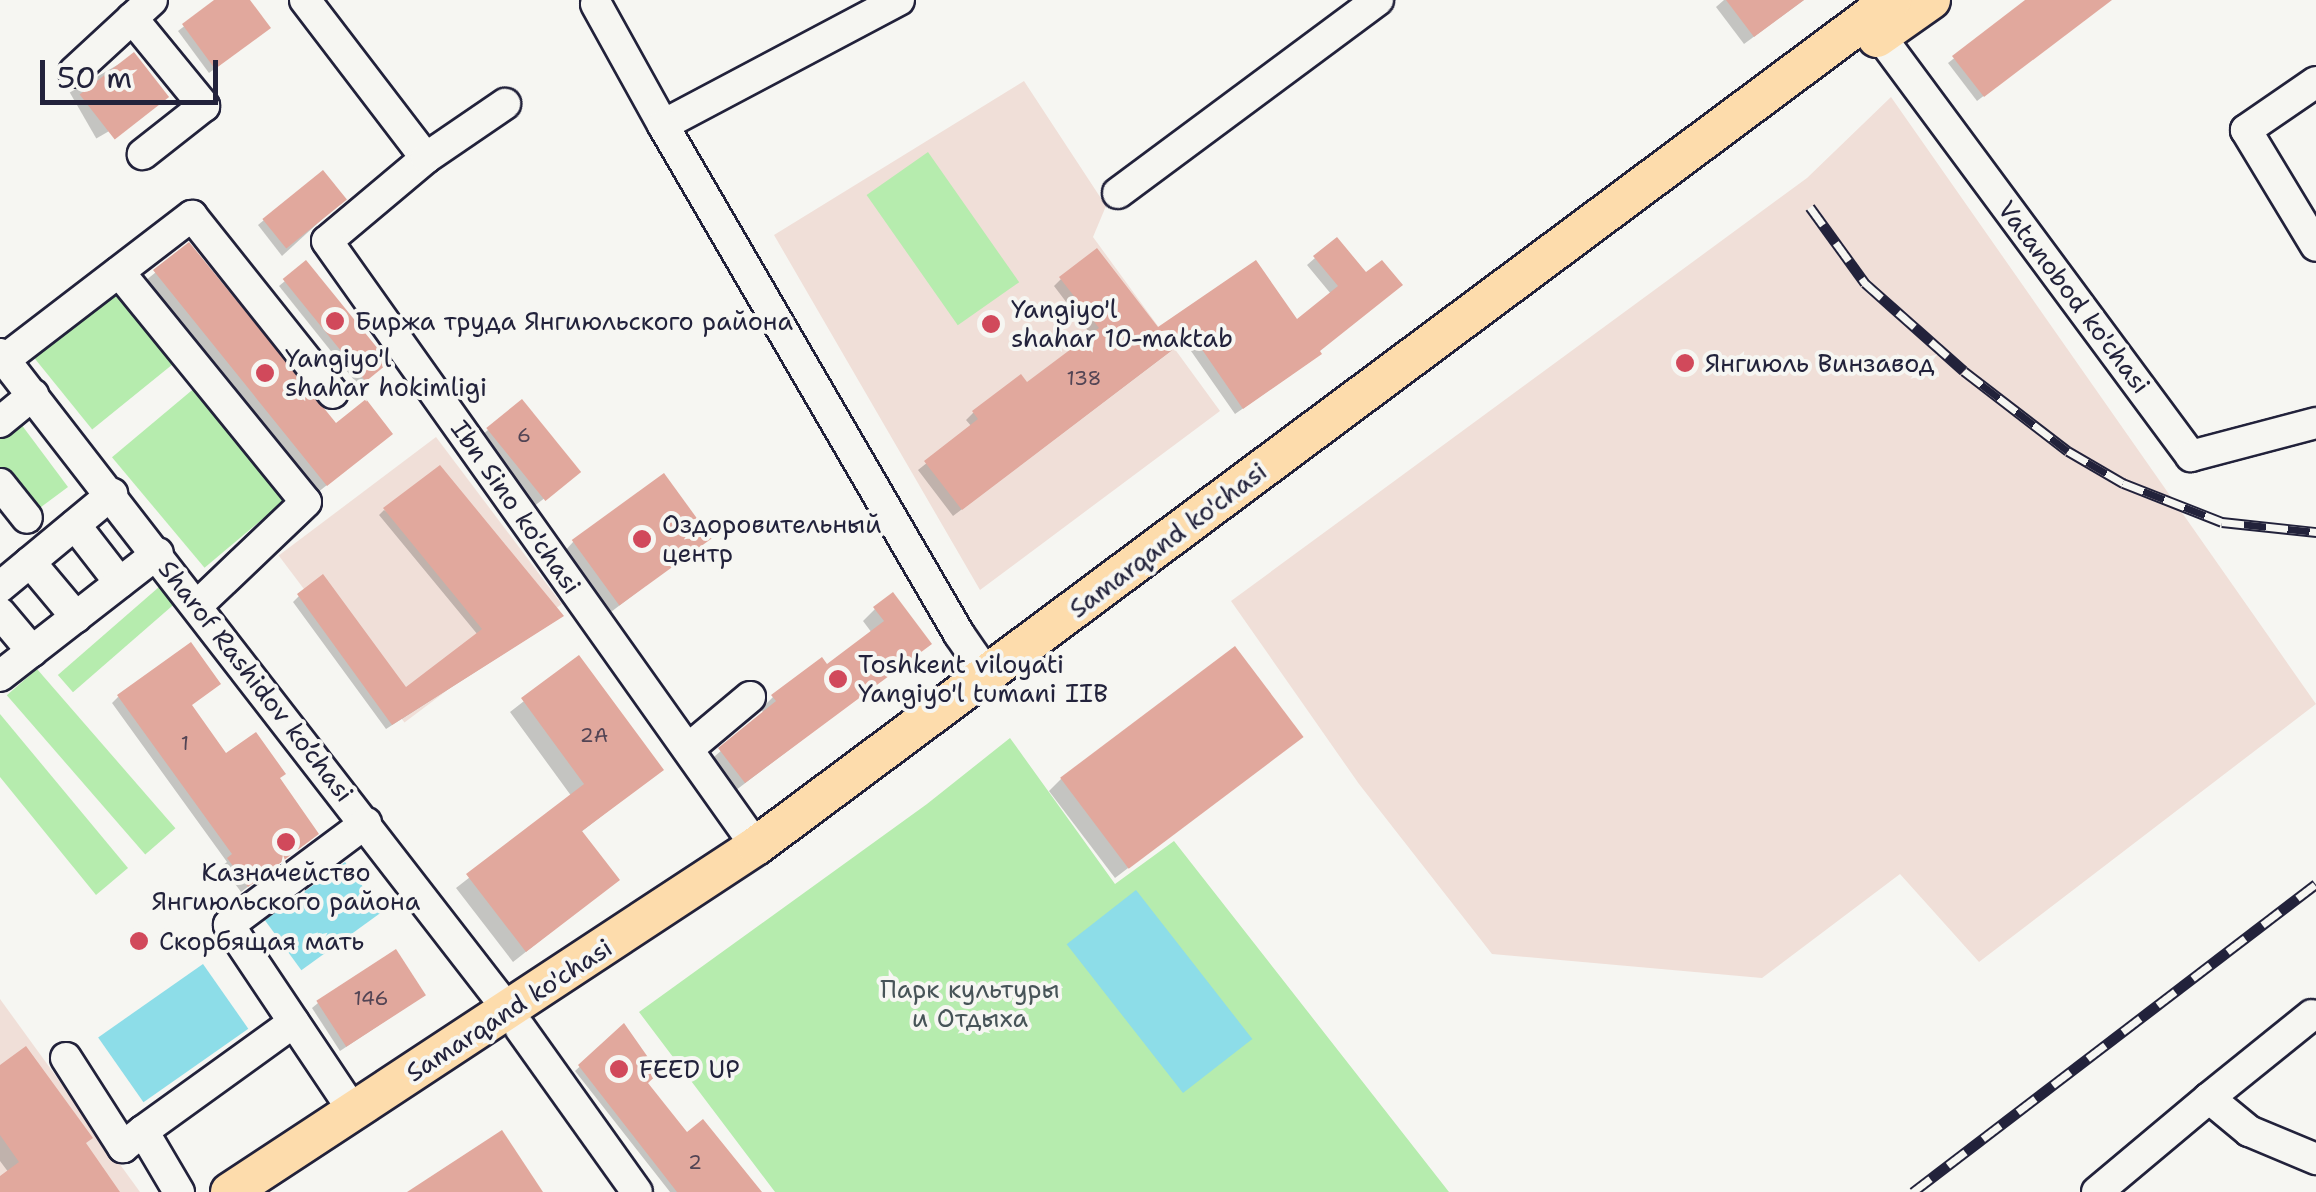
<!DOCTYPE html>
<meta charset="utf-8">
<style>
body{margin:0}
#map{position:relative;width:2316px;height:1192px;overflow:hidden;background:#f6f6f2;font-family:"Shantell Sans",sans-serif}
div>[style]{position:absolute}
.built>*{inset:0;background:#f0dfd8;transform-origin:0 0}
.green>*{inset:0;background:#b6ecae;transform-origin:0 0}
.water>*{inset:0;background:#8ddde8;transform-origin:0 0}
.shadow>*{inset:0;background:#0003;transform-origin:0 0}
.building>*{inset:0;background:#e1a89d;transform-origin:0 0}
.roads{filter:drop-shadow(2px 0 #22223b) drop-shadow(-2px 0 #22223b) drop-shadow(0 2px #22223b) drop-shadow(0 -2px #22223b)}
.minor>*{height:30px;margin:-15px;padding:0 15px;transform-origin:15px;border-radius:15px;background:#f6f6f2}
.major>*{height:38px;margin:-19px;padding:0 19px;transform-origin:19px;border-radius:19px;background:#fddcac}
.rail>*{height:11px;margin-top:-5.5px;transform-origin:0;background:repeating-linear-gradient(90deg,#f6f6f2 0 22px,#22223b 0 44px);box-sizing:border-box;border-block:2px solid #22223b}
.dots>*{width:28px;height:28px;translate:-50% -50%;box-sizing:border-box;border:5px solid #f6f6f2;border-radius:50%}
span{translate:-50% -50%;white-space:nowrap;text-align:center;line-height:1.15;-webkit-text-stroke:8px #f6f6f2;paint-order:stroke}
.number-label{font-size:20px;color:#524454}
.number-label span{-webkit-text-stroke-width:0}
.street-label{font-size:25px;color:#22223b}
.poi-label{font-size:25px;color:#22223b}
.left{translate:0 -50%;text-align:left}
.park-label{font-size:25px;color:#475458}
.scale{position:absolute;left:40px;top:60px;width:178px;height:45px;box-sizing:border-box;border:5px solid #22223b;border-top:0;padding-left:12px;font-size:30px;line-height:35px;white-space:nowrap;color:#22223b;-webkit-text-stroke:8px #f6f6f2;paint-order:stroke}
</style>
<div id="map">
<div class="built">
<div style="clip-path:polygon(1024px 81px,1106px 206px,1093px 237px,1220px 411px,980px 590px,774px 235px)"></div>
<div style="clip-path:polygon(1891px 97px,2316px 704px,1979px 962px,1900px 874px,1762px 978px,1492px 954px,1359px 784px,1231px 601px,1807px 178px)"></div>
<div style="left:436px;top:437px;width:209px;height:197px;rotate:53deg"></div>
<div style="clip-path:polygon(0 999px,140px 1192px,0 1192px)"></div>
</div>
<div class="green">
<div style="left:928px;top:152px;width:159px;height:75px;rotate:55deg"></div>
<div style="left:116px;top:284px;width:98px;height:110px;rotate:51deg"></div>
<div style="left:197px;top:386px;width:144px;height:111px;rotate:50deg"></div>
<div style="clip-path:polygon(18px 420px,68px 487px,33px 513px,0 467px,0 433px)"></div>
<div style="left:159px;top:587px;width:23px;height:134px;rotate:49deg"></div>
<div style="left:37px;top:669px;width:211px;height:40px;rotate:49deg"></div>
<div style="clip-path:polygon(0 714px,128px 868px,96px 895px,0 777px)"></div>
<div style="clip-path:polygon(1010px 738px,1115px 884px,1174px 841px,1449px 1192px,775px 1192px,639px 1012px,927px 804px)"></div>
</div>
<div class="water">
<div style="left:345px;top:862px;width:62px;height:99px;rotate:54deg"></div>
<div style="left:1136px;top:890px;width:189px;height:88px;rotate:52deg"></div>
<div style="left:203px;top:964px;width:79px;height:128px;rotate:55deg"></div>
</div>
<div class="shadow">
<div style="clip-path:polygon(218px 0,247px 0,262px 33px,209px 73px,178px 31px)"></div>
<div style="clip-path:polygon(1724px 0,1804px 0,1744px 44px,1716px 7px)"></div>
<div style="clip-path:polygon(2029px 0,2097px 0,2095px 11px,1977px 101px,1948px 63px)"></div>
<div style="left:133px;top:56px;width:53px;height:73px;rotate:60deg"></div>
<div style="clip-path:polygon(343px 200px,282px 256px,258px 225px,264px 220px)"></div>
<div style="clip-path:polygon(188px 246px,336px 427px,381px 442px,317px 493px,145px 281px)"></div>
<div style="clip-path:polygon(1315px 258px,1366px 276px,1311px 361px,1235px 414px,1184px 341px,953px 516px,918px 470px,972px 427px,966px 420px,973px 413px,1027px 386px,1092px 336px,1054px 286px,1061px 279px,1157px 331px,1296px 322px,1331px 294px,1307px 265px)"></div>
<div style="clip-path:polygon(285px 281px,379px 368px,358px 385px,279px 286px)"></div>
<div style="clip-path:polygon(488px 430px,572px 477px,533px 507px,482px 435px)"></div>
<div style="clip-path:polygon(384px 510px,555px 621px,386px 729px,293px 602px,299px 596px,406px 690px,478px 635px,379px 515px)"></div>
<div style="clip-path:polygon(708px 538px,607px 615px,562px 554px,574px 541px)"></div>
<div style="clip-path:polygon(875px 609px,928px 644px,731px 794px,708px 762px,764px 714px,761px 709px,773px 697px,826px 667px,872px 633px,863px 621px)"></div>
<div style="clip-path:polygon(578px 659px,661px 770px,581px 832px,617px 880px,513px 962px,456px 888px,572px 797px,510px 712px)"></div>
<div style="clip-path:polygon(118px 697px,189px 706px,226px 757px,277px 779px,310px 840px,241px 892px,222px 866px,227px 862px,112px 703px)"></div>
<div style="clip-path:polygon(1300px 737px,1115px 878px,1049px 791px,1061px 779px)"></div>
<div style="clip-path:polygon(417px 1000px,340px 1051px,312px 1008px,318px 1003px)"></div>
<div style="clip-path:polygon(623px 1027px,645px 1083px,687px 1135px,758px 1192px,670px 1192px,575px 1071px)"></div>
<div style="clip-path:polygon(0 1068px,84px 1144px,117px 1192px,0 1192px,0 1179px,9px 1173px,0 1161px)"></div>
</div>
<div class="building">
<div style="clip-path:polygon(214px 0,250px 0,271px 28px,215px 69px,182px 24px)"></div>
<div style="clip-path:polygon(1726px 0,1804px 0,1754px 37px)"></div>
<div style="clip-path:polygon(2025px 0,2112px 0,1984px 97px,1952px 56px)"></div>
<div style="left:134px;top:52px;width:57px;height:69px;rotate:52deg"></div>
<div style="left:323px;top:170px;width:38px;height:78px;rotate:51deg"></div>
<div style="clip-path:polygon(1337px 237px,1366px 272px,1382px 260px,1403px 285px,1320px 351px,1322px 354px,1243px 409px,1192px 335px,962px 510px,924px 461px,978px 419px,972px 411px,1021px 374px,1027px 382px,1099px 328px,1059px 277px,1097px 248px,1158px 327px,1256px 260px,1297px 319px,1338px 286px,1313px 256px)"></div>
<div style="clip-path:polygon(189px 242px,336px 423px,366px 399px,393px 434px,327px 486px,153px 270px)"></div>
<div style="left:306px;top:260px;width:132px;height:30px;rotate:51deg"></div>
<div style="left:522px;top:399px;width:94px;height:46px;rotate:51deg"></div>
<div style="clip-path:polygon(440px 465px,564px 616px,392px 725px,297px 594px,323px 574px,406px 687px,482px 629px,383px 508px)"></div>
<div style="left:664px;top:473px;width:81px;height:114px;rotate:54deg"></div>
<div style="clip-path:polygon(893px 592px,932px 644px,745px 783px,718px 748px,776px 701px,771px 695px,822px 657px,827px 664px,884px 621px,873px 607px)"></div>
<div style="clip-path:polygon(191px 642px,221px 684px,192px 705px,226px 753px,256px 732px,286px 774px,280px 778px,319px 834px,248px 887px,227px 858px,232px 854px,117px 695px)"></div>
<div style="left:1235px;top:646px;width:114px;height:219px;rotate:53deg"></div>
<div style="clip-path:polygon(579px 655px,664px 770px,582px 831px,620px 880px,526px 952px,466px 874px,584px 784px,521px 698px)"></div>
<div style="left:396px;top:949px;width:55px;height:95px;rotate:57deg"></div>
<div style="clip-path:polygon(624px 1023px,659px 1073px,648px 1083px,687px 1132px,703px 1119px,762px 1192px,677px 1192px,578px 1065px)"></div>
<div style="clip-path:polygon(26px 1046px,93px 1138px,86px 1143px,120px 1192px,0 1192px,0 1176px,19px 1162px,0 1135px,0 1065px)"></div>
<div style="clip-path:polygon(502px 1130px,543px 1192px,407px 1192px)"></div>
</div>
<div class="roads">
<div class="minor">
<div style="left:305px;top:0;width:199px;rotate:52.6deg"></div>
<div style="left:426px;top:158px;width:129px;rotate:140deg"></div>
<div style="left:327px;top:241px;width:742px;rotate:54.66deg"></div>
<div style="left:596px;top:4px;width:138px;rotate:61deg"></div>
<div style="left:663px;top:125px;width:267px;rotate:-27.9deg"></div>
<div style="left:132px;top:18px;width:114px;rotate:50.7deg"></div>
<div style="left:204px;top:106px;width:78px;rotate:141.8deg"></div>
<div style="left:1880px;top:36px;width:523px;rotate:53.48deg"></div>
<div style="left:2191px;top:456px;width:129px;rotate:-14.8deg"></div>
<div style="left:74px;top:72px;width:106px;rotate:-42.7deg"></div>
<div style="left:2316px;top:82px;width:85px;rotate:145.6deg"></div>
<div style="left:2246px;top:130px;width:135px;rotate:58.9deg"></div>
<div style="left:663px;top:125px;width:589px;rotate:59.82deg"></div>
<div style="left:959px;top:634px;width:51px;rotate:55.4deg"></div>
<div style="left:426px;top:158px;width:96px;rotate:-34.4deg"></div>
<div style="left:1118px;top:193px;width:324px;rotate:-36.6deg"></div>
<div style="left:119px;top:272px;width:296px;rotate:50.9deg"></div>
<div style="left:306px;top:502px;width:149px;rotate:136.4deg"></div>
<div style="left:0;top:354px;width:831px;rotate:52.23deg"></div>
<div style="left:4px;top:360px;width:237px;rotate:-37.5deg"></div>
<div style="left:192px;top:216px;width:226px;rotate:51.5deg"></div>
<div style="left:0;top:422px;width:43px;rotate:-39.3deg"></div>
<div style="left:0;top:484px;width:43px;rotate:51.5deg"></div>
<div style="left:75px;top:525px;width:73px;rotate:52.2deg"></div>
<div style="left:30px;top:562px;width:72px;rotate:50.1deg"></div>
<div style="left:0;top:587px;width:146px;rotate:-39.7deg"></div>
<div style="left:0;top:613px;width:50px;rotate:49.9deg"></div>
<div style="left:0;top:676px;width:200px;rotate:-37.9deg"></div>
<div style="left:688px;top:749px;width:81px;rotate:-40deg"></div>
<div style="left:520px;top:1028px;width:201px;rotate:54.5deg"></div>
<div style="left:66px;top:1058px;width:106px;rotate:57.4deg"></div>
<div style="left:123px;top:1147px;width:26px;rotate:-39deg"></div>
<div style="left:2209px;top:1098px;width:132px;rotate:-38.9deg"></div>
<div style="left:354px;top:1112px;width:225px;rotate:-123.8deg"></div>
<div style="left:229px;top:925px;width:171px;rotate:-36.7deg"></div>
<div style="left:179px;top:1192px;width:71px;rotate:-120.5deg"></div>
<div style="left:143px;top:1131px;width:186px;rotate:-35.8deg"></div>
<div style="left:2097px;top:1192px;width:146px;rotate:-40deg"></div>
<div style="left:2209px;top:1098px;width:52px;rotate:39.5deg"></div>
<div style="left:2249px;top:1131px;width:73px;rotate:22.7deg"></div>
</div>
<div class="major">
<div style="left:1877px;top:38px;width:66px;rotate:-35.1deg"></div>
<div style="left:230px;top:1192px;width:630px;rotate:-33.34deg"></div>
<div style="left:756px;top:846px;width:1416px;rotate:-36.68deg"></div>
</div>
</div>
<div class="rail">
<div style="left:1810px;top:207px;width:94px;rotate:54.1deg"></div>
<div style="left:1865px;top:283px;width:132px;rotate:41.6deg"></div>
<div style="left:1964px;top:371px;width:131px;rotate:37.6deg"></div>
<div style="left:2068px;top:451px;width:64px;rotate:30.2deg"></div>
<div style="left:2123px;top:483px;width:106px;rotate:21.5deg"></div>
<div style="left:2222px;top:522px;width:95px;rotate:6.1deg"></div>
<div style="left:1913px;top:1192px;width:507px;rotate:-37.39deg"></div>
</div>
<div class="dots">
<div style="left:335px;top:321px;background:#d1495b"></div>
<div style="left:991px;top:324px;background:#d1495b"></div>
<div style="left:1685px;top:363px;background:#d1495b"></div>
<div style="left:265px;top:373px;background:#d1495b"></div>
<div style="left:642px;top:539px;background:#d1495b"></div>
<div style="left:838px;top:679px;background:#d1495b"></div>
<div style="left:286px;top:842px;background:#d1495b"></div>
<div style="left:139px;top:941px;background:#d1495b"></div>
<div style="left:619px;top:1069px;background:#d1495b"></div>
</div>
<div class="number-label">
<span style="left:1084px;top:378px">138</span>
<span style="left:524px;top:435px">6</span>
<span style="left:594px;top:735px">2А</span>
<span style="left:185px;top:743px">1</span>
<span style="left:371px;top:998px">146</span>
<span style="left:695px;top:1162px">2</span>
</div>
<div class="street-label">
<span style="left:2074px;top:297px;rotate:53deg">Vatanobod ko'chasi</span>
<span style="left:516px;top:507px;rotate:55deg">Ibn Sino ko'chasi</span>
<span style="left:1168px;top:540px;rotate:-37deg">Samarqand ko'chasi</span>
<span style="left:256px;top:681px;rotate:52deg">Sharof Rashidov ko’chasi</span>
<span style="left:509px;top:1010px;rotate:-33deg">Samarqand ko'chasi</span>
</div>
<div class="poi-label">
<span class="left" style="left:1011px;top:324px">Yangiyo'l<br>shahar 10-maktab</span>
<span class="left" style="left:355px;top:321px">Биржа труда Янгиюльского района</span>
<span class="left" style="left:285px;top:373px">Yangiyo'l<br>shahar hokimligi</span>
<span class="left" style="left:1705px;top:363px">Янгиюль Винзавод</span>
<span class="left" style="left:662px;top:539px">Оздоровительный<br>центр</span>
<span class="left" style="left:858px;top:679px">Toshkent viloyati<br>Yangiyo'l tumani IIB</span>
<span style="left:286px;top:887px">Казначейство<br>Янгиюльского района</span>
<span class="left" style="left:159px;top:941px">Скорбящая мать</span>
<span class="left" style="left:639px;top:1069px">FEED UP</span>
</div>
<div class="park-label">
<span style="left:970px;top:1004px">Парк культуры<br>и Отдыха</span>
</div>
<div class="scale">50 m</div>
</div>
